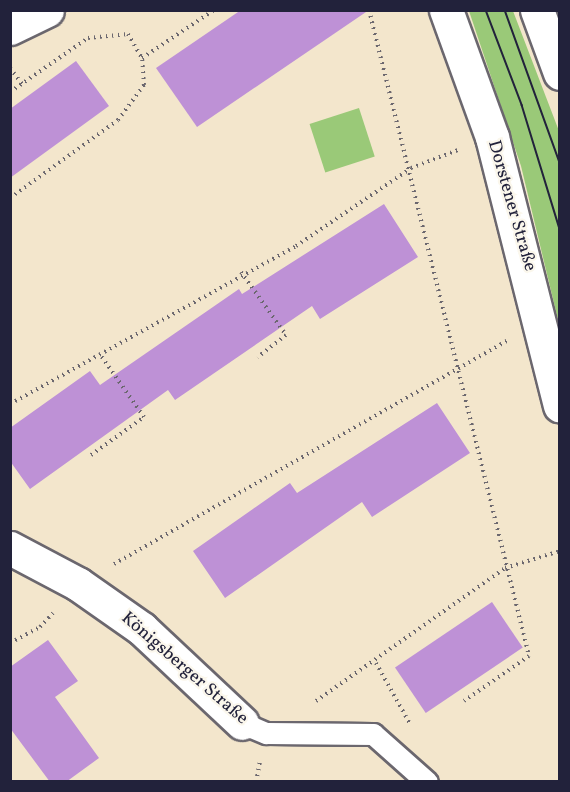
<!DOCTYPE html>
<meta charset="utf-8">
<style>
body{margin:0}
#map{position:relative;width:570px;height:792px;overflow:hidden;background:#f3e6cc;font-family:Vollkorn,serif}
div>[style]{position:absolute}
.green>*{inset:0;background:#9ac978;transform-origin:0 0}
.building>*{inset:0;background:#be91d6;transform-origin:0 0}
.path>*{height:4px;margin-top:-2px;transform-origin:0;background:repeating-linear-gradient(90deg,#6b676e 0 1.5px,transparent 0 6px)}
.roads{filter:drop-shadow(2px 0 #6b676e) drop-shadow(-2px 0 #6b676e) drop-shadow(0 2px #6b676e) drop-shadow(0 -2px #6b676e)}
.service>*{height:21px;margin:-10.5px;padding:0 10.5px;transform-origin:10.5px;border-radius:10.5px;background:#fff}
.minor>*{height:33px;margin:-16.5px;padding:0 16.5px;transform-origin:16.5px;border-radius:16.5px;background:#fff}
.primary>*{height:33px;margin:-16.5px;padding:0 16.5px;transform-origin:16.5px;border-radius:16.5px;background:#fff}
.tram>*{height:1.5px;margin:-0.75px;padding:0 0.75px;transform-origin:0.75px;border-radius:0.75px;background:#22223b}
span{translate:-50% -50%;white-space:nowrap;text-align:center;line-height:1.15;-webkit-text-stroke:4.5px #fbf7ec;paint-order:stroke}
.street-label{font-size:18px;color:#22223b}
.frame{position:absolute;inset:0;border:12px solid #22223b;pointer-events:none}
</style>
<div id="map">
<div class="green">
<div style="clip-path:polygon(469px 11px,513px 11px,559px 131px,559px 324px,521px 166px)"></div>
<div style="left:359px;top:108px;width:51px;height:52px;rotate:72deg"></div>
</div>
<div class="building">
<div style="clip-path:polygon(241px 10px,369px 10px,197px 127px,156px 68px)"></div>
<div style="clip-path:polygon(76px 61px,109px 106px,10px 178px,10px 109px)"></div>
<div style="clip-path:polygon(384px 204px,418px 257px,320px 319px,312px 306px,175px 400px,168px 390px,30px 489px,10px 461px,10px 428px,90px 371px,100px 385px,239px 289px,242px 294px)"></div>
<div style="clip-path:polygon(437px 403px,470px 453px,372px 517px,362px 502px,225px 598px,193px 551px,290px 483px,297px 493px)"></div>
<div style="left:492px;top:602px;width:55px;height:117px;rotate:56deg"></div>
<div style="clip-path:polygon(48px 640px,78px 681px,55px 697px,99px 758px,66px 782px,50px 782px,10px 728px,10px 667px)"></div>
</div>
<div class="path">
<div style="left:369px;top:10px;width:666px;rotate:76.09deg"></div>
<div style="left:529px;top:656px;width:79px;rotate:145.3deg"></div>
<div style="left:10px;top:68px;width:20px;rotate:53deg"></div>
<div style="left:10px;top:92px;width:95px;rotate:-34.7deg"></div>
<div style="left:88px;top:38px;width:40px;rotate:-5.7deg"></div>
<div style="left:128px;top:34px;width:28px;rotate:60deg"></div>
<div style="left:142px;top:58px;width:87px;rotate:-33.7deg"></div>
<div style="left:10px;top:198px;width:133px;rotate:-35.8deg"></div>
<div style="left:118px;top:120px;width:44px;rotate:-53.4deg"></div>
<div style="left:144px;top:85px;width:27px;rotate:-94deg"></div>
<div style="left:241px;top:272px;width:77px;rotate:54.5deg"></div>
<div style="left:286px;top:335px;width:36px;rotate:142deg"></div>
<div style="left:10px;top:404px;width:327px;rotate:-28.9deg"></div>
<div style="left:296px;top:246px;width:139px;rotate:-34.1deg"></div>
<div style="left:411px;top:168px;width:50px;rotate:-21deg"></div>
<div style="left:91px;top:455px;width:65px;rotate:-35.6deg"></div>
<div style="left:144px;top:417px;width:78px;rotate:-125.1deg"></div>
<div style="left:114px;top:564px;width:452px;rotate:-29.6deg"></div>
<div style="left:10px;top:643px;width:34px;rotate:-28deg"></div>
<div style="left:40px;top:627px;width:19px;rotate:-47deg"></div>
<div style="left:376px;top:663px;width:68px;rotate:60.8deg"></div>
<div style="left:316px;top:701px;width:231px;rotate:-35.1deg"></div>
<div style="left:505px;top:568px;width:58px;rotate:-17.2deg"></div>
<div style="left:256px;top:782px;width:20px;rotate:-79deg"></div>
</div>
<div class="roads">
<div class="service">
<div style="left:242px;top:723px;width:26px;rotate:23deg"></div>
<div style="left:266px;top:733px;width:107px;rotate:0.5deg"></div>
<div style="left:373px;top:734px;width:72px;rotate:41.6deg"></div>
</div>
<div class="minor">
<div style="left:10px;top:28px;width:41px;rotate:-25.9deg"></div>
<div style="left:10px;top:548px;width:77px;rotate:27.9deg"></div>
<div style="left:78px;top:584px;width:78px;rotate:35.1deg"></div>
<div style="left:142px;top:629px;width:137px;rotate:43.2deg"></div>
</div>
<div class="primary">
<div style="left:446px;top:10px;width:135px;rotate:70.1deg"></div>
<div style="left:492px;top:137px;width:277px;rotate:75.8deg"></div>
<div style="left:537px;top:10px;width:67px;rotate:69.9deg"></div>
</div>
</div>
<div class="tram">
<div style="left:486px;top:10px;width:102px;rotate:69.2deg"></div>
<div style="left:522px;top:105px;width:130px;rotate:73deg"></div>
<div style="left:505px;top:10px;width:163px;rotate:70.2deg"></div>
</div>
<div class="street-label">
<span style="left:511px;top:206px;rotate:74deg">Dorstener Straße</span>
<span style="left:184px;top:669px;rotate:41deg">Königsberger Straße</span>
</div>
<div class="frame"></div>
</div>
